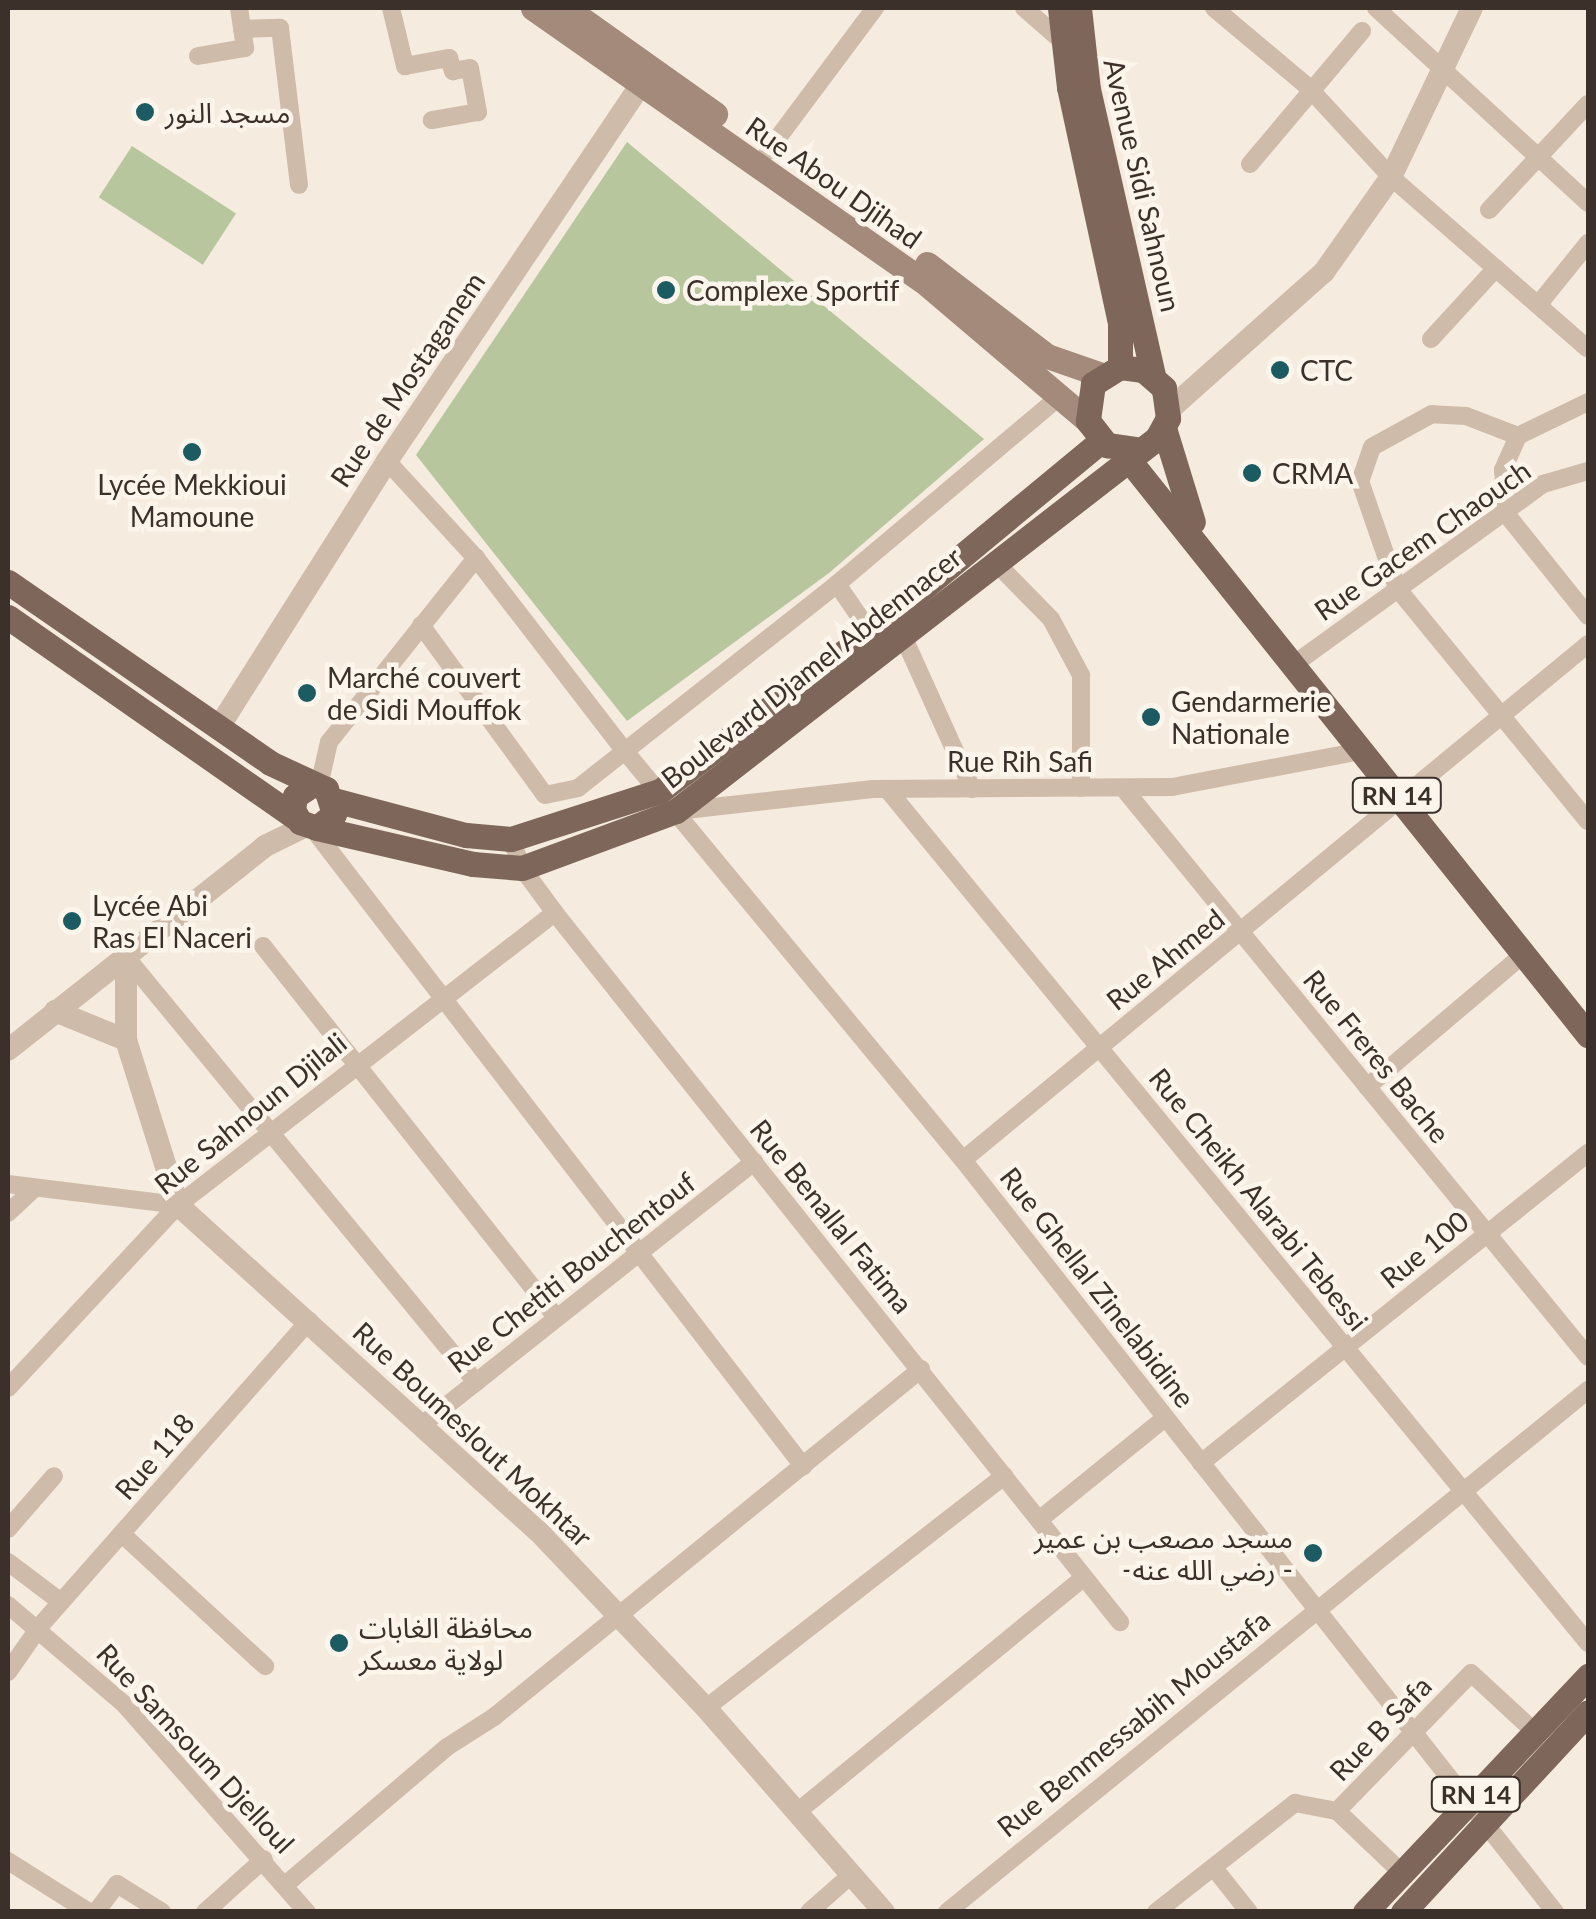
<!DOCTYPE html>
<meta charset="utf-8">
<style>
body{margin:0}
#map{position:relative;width:1596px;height:1919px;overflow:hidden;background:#f5ebdf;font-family:Lato,"Noto Sans Arabic",sans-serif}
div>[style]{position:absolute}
.green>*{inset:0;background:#b7c69d;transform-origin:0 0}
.minor>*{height:18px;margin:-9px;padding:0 9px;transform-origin:9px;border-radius:9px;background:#cfbba9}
.tertiary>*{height:22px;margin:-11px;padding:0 11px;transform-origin:11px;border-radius:11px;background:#cfbba9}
.secondary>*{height:25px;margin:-12.5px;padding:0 12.5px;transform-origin:12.5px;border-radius:12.5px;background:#a38a7a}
.primary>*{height:25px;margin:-12.5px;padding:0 12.5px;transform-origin:12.5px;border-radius:12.5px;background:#7e675a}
.dots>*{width:28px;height:28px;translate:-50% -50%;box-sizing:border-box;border:5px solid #fcf5ec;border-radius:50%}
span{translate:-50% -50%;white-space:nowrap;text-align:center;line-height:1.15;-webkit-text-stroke:9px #fcf5ec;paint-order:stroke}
.shield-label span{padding:2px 8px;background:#fcf5ec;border:2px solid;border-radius:8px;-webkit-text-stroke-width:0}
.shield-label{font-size:25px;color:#3b302a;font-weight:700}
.poi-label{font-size:28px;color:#3b302a}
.left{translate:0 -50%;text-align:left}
.right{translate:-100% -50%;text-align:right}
.street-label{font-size:28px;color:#3b302a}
.frame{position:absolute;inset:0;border:10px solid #3b302a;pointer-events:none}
</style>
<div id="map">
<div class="green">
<div style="clip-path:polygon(627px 142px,984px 439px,829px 573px,627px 721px,416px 455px)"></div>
<div style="left:132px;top:146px;width:124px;height:61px;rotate:33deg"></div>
</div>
<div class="minor">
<div style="left:391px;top:8px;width:60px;rotate:76.4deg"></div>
<div style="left:405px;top:66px;width:45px;rotate:-10.3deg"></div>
<div style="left:449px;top:58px;width:14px;rotate:73deg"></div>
<div style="left:453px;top:71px;width:17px;rotate:-10deg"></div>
<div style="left:470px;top:68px;width:45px;rotate:79.7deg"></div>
<div style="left:478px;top:112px;width:47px;rotate:170.1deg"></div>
<div style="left:1024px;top:8px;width:49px;rotate:40.9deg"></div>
<div style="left:1214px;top:8px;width:123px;rotate:40deg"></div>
<div style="left:1308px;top:87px;width:122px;rotate:47.3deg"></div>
<div style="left:1391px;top:177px;width:260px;rotate:41.1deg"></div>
<div style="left:1376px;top:8px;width:288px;rotate:42.6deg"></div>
<div style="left:242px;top:29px;width:38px;rotate:-2deg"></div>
<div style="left:280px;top:28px;width:158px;rotate:83.1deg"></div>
<div style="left:198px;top:56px;width:48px;rotate:-9.7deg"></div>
<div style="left:245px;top:48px;width:40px;rotate:-98.5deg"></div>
<div style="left:768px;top:151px;width:179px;rotate:-53.2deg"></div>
<div style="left:1250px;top:164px;width:174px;rotate:-49.9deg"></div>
<div style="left:1489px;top:210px;width:145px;rotate:-47deg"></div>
<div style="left:1538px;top:305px;width:80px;rotate:-51.1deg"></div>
<div style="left:1431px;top:339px;width:96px;rotate:-47.5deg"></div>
<div style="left:1588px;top:402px;width:78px;rotate:154.1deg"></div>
<div style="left:1518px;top:436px;width:37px;rotate:114deg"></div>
<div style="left:1503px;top:470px;width:45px;rotate:84.9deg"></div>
<div style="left:1507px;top:515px;width:129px;rotate:51.3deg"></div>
<div style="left:1518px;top:436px;width:56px;rotate:-159deg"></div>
<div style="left:1466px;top:416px;width:34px;rotate:-177deg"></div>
<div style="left:1432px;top:414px;width:68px;rotate:151.2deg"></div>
<div style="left:1372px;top:447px;width:36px;rotate:109deg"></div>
<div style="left:1360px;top:481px;width:113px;rotate:70.9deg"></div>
<div style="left:1397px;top:588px;width:301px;rotate:50.7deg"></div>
<div style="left:387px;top:461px;width:132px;rotate:47.5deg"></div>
<div style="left:476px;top:558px;width:242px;rotate:52.4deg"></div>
<div style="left:624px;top:750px;width:532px;rotate:50.42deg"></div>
<div style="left:963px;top:1160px;width:957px;rotate:51.79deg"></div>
<div style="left:995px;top:562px;width:80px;rotate:45.5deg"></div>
<div style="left:1051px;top:619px;width:64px;rotate:61.8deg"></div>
<div style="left:1081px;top:675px;width:113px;rotate:90deg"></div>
<div style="left:837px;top:584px;width:58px;rotate:55.5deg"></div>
<div style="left:421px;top:625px;width:210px;rotate:53.9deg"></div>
<div style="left:545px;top:795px;width:34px;rotate:-12deg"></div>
<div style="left:578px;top:788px;width:330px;rotate:-38.2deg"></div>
<div style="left:837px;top:584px;width:292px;rotate:-40.1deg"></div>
<div style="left:903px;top:636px;width:168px;rotate:65.7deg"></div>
<div style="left:1293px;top:665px;width:309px;rotate:-35.9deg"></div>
<div style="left:1543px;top:484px;width:47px;rotate:-16.1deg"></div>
<div style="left:319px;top:786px;width:45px;rotate:-77.2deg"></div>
<div style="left:329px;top:742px;width:236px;rotate:-51.4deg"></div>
<div style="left:887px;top:789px;width:1105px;rotate:50.62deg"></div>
<div style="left:1124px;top:789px;width:733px;rotate:50.75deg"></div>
<div style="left:677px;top:811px;width:197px;rotate:-6.4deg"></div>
<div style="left:873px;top:789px;width:299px;rotate:-0.4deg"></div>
<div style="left:1172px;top:787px;width:192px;rotate:-10.8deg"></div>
<div style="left:313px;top:829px;width:804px;rotate:52.43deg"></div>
<div style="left:511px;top:839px;width:31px;rotate:69deg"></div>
<div style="left:522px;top:868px;width:56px;rotate:53.7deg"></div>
<div style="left:555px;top:913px;width:907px;rotate:51.45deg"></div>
<div style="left:263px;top:946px;width:474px;rotate:51.7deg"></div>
<div style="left:126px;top:957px;width:551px;rotate:50.53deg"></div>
<div style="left:1367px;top:1087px;width:206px;rotate:-40.3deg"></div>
<div style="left:963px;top:1160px;width:810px;rotate:-39.54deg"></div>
<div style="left:8px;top:1184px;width:171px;rotate:7deg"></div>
<div style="left:8px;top:1213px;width:37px;rotate:-43deg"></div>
<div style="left:8px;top:1388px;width:250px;rotate:-47.1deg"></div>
<div style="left:178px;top:1205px;width:477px;rotate:-37.8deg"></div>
<div style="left:422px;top:1425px;width:424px;rotate:-38.4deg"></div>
<div style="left:1201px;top:1463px;width:496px;rotate:-38.7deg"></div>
<div style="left:1039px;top:1520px;width:162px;rotate:-39deg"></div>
<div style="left:8px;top:1529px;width:70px;rotate:-49deg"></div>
<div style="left:122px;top:1534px;width:195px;rotate:42.7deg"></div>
<div style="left:8px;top:1562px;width:66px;rotate:37deg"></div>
<div style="left:8px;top:1605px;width:154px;rotate:40.5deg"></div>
<div style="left:125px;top:1705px;width:276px;rotate:48.7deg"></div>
<div style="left:8px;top:1672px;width:56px;rotate:-55.2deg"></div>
<div style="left:40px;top:1626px;width:407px;rotate:-48.6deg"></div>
<div style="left:706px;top:1708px;width:378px;rotate:-37.9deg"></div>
<div style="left:1337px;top:1811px;width:90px;rotate:43.6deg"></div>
<div style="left:796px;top:1813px;width:372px;rotate:-39.3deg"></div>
<div style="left:8px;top:1861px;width:96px;rotate:32.2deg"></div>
<div style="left:1214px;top:1868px;width:56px;rotate:51.5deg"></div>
<div style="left:285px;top:1885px;width:213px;rotate:-40.4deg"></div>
<div style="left:447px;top:1747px;width:56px;rotate:-32.6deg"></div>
<div style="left:494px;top:1717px;width:551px;rotate:-39.18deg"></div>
<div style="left:96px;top:1912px;width:35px;rotate:-53deg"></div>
<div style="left:117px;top:1884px;width:53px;rotate:31.9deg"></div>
<div style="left:205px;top:1912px;width:79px;rotate:-41.9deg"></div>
<div style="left:809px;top:1912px;width:56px;rotate:-41.4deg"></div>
<div style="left:947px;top:1912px;width:827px;rotate:-39.16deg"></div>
<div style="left:1156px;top:1912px;width:177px;rotate:-38.1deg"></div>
<div style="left:1295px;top:1803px;width:43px;rotate:10.8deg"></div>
<div style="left:1337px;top:1811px;width:192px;rotate:-45.8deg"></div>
<div style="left:1471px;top:1673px;width:87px;rotate:42.7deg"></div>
</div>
<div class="tertiary">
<div style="left:1169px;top:410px;width:208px;rotate:-41.7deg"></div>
<div style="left:1324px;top:272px;width:116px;rotate:-54.8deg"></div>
<div style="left:1391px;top:177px;width:187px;rotate:-64.4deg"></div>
<div style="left:219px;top:727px;width:315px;rotate:-57.7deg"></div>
<div style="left:387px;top:461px;width:472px;rotate:-56deg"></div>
<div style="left:126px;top:957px;width:83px;rotate:90deg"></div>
<div style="left:126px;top:1040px;width:173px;rotate:72.5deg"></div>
<div style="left:178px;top:1205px;width:486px;rotate:42.2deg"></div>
<div style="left:538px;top:1531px;width:244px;rotate:46.5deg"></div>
<div style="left:706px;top:1708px;width:271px;rotate:48.9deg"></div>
<div style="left:55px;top:1011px;width:77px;rotate:22.2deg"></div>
<div style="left:8px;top:1050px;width:328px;rotate:-38.4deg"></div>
<div style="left:265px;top:846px;width:46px;rotate:-26deg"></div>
</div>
<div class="secondary">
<div style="left:533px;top:8px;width:475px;rotate:35deg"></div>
<div style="left:922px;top:280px;width:218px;rotate:40.3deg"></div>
<div style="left:566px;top:8px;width:183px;rotate:35.4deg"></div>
<div style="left:927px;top:264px;width:151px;rotate:37.5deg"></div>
<div style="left:1047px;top:356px;width:58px;rotate:19.1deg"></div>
</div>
<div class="primary">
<div style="left:1060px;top:8px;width:80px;rotate:83.5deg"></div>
<div style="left:1069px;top:87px;width:240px;rotate:77.8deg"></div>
<div style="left:1120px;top:322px;width:45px;rotate:90deg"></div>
<div style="left:1079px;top:8px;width:81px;rotate:83.7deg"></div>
<div style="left:1088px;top:89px;width:294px;rotate:77.2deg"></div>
<div style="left:1164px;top:428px;width:98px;rotate:72.9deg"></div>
<div style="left:1121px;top:450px;width:749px;rotate:51.4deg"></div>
<div style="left:8px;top:582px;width:318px;rotate:34.6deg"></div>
<div style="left:270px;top:763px;width:62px;rotate:24.9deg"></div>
<div style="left:326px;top:789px;width:26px;rotate:72deg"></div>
<div style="left:334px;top:814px;width:22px;rotate:141deg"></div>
<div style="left:317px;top:828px;width:18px;rotate:-161deg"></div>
<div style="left:300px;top:822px;width:14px;rotate:-120deg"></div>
<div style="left:293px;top:810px;width:14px;rotate:-82deg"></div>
<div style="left:295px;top:796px;width:20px;rotate:-33deg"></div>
<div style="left:8px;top:617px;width:350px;rotate:34.9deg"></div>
<div style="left:334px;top:800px;width:137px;rotate:14.9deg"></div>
<div style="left:466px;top:835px;width:45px;rotate:5.1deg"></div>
<div style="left:511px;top:839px;width:157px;rotate:-17.9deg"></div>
<div style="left:660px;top:791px;width:263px;rotate:-37.1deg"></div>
<div style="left:870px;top:632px;width:300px;rotate:-39.6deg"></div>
<div style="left:317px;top:828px;width:160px;rotate:13deg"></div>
<div style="left:473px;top:864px;width:49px;rotate:4.7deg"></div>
<div style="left:522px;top:868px;width:164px;rotate:-20.3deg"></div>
<div style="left:676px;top:811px;width:609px;rotate:-37.79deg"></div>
<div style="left:1157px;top:438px;width:23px;rotate:-61deg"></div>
<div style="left:1168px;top:418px;width:30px;rotate:-98deg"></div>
<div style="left:1164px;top:388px;width:28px;rotate:-139deg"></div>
<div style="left:1143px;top:370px;width:23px;rotate:-173deg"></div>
<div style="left:1120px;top:367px;width:32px;rotate:148deg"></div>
<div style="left:1093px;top:384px;width:37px;rotate:98deg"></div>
<div style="left:1088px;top:421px;width:31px;rotate:52deg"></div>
<div style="left:1107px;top:445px;width:28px;rotate:8deg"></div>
<div style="left:1365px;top:1912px;width:325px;rotate:-46.6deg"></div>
<div style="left:1403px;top:1912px;width:272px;rotate:-47.2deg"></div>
</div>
<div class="dots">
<div style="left:145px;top:112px;background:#1b5b61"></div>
<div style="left:666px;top:290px;background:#1b5b61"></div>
<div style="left:1280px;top:370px;background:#1b5b61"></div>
<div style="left:192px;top:452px;background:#1b5b61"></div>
<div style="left:1252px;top:473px;background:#1b5b61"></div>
<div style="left:307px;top:693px;background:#1b5b61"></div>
<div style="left:1151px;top:717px;background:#1b5b61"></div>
<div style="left:72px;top:921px;background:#1b5b61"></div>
<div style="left:1313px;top:1553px;background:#1b5b61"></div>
<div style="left:339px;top:1643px;background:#1b5b61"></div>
</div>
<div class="shield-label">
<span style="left:1397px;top:795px">RN 14</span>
<span style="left:1476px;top:1794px">RN 14</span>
</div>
<div class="poi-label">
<span class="left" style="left:165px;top:112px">مسجد النور</span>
<span class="left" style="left:686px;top:290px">Complexe Sportif</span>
<span class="left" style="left:1300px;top:370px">CTC</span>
<span class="left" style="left:1272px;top:473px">CRMA</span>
<span style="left:192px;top:500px">Lycée Mekkioui<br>Mamoune</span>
<span class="left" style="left:327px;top:693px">Marché couvert<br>de Sidi Mouffok</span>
<span class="left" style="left:1171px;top:717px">Gendarmerie<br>Nationale</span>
<span class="left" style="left:92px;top:921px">Lycée Abi<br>Ras El Naceri</span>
<span class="right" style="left:1293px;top:1553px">مسجد مصعب بن عمير<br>-رضي الله عنه -</span>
<span class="left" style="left:359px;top:1643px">محافظة الغابات<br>لولاية معسكر</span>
</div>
<div class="street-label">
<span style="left:834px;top:182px;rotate:35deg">Rue Abou Djihad</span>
<span style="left:1143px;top:185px;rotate:77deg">Avenue Sidi Sahnoun</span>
<span style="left:407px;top:379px;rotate:-56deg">Rue de Mostaganem</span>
<span style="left:1422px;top:540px;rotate:-35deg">Rue Gacem Chaouch</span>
<span style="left:811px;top:667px;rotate:-38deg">Boulevard Djamel Abdennacer</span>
<span style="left:1020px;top:761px">Rue Rih Safi</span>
<span style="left:1165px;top:959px;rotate:-39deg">Rue Ahmed</span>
<span style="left:1377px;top:1056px;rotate:51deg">Rue Freres Bache</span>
<span style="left:250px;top:1113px;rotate:-39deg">Rue Sahnoun Djilali</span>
<span style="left:1259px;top:1199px;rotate:51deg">Rue Cheikh Alarabi Tebessi</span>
<span style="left:832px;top:1216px;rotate:51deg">Rue Benallal Fatima</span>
<span style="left:1424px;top:1249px;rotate:-39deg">Rue 100</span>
<span style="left:571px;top:1272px;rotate:-38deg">Rue Chetiti Bouchentouf</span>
<span style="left:1098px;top:1287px;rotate:52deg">Rue Ghellal Zinelabidine</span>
<span style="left:473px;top:1434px;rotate:43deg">Rue Boumeslout Mokhtar</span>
<span style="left:154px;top:1456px;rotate:-49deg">Rue 118</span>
<span style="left:1133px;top:1723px;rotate:-39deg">Rue Benmessabih Moustafa</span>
<span style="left:1380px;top:1728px;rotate:-46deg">Rue B Safa</span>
<span style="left:196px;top:1748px;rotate:47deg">Rue Samsoum Djelloul</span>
</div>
<div class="frame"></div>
</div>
